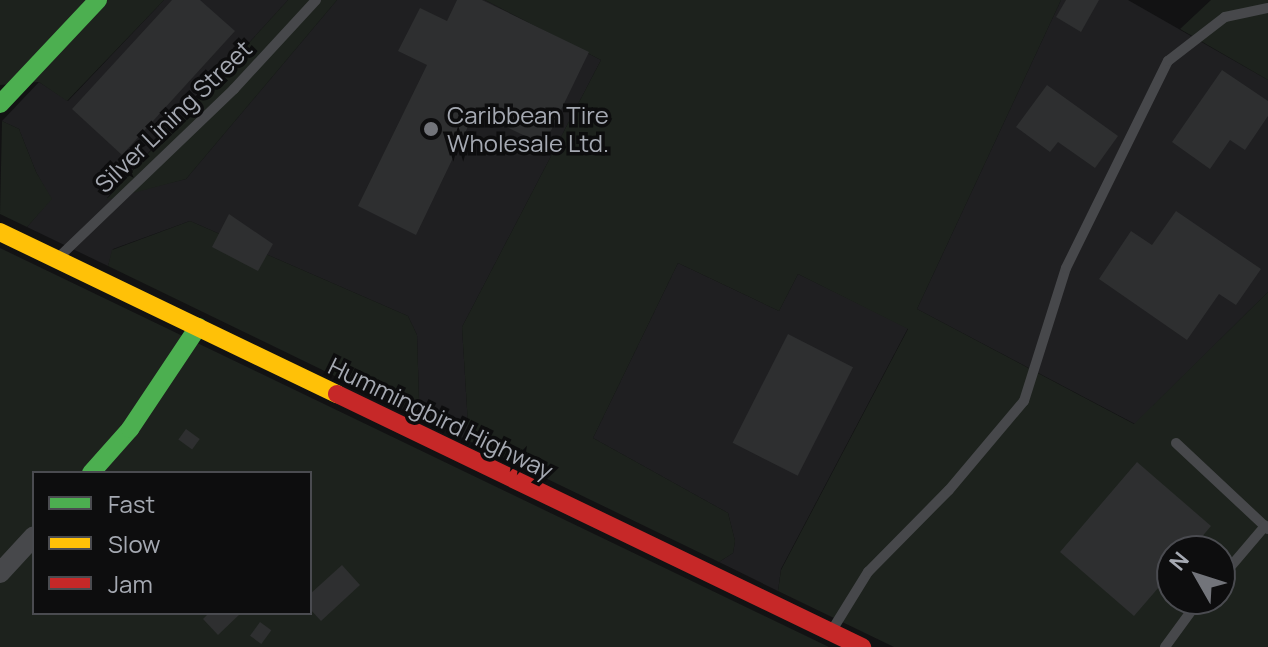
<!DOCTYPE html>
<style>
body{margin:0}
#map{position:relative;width:1268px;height:647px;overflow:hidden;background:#121213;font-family:Manrope,sans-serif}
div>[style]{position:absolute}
.built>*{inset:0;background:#1f1f21}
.green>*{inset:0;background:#1d221d}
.building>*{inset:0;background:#2e2f30;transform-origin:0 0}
.lane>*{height:10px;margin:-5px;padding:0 5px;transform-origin:5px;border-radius:5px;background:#47484b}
.street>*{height:20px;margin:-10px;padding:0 10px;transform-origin:10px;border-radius:10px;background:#47484b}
.fast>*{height:18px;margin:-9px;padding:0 9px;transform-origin:9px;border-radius:9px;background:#4caf50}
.slow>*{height:18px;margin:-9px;padding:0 9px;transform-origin:9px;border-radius:9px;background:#ffc107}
.jam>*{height:18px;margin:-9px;padding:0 9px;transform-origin:9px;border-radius:9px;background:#c62828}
.dots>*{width:22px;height:22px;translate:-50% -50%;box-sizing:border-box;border:4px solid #0d0d0e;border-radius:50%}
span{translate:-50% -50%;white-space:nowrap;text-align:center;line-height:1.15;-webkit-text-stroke:7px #0d0d0e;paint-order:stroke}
.poi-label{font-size:24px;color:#a5a9b2}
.left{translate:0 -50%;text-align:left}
.street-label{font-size:24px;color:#a5a9b2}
.legend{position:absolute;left:32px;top:471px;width:280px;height:144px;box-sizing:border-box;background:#0d0d0e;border:2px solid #4a4b50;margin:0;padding:10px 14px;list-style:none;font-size:24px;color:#a5a9b2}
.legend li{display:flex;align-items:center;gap:16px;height:40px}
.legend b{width:40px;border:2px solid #4a4b50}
.north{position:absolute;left:1156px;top:535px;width:80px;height:80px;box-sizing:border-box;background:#0d0d0e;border:2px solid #4a4b50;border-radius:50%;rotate:309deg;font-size:22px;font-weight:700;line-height:32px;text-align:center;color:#a5a9b2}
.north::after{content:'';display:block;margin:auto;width:28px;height:36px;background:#72747a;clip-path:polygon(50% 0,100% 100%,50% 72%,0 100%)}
</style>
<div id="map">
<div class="built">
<div style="clip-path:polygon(164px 0,288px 0,107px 198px,186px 179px,337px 0,485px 0,601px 60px,462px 327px,469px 441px,409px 412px,419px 400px,417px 335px,408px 316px,190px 221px,113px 249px,108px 266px,27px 227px,51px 199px,36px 172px,19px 129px,2px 121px,39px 82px,68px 101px)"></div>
<div style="clip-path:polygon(1061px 0,1128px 0,1268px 80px,1268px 292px,1135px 424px,917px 309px)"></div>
<div style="clip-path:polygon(678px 263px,779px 311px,798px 274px,908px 328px,781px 569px,778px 591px,719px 562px,733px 553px,735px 541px,728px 513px,593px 438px)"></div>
</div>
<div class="green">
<div style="clip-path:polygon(0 0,164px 0,67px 101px,39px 82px,0 85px)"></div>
<div style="clip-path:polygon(288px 0,337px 0,186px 179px,106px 200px)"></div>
<div style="clip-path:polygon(evenodd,485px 0,1061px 0,917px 309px,1134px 424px,1268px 292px,1268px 647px,894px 647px,778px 591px,781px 570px,908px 329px,798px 274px,779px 311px,678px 263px,593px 438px,728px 513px,735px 541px,733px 553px,719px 562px,469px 441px,462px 327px,601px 60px,485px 0,1172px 551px,1220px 551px,1220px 599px,1172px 599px,1172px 551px)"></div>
<div style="clip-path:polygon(1211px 0,1268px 0,1268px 80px,1180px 29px)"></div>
<div style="clip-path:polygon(2px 121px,19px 129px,36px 172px,52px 199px,27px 227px,0 214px)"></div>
<div style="clip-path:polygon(190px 221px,408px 316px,417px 335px,419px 401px,409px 412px,108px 266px,112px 250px)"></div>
<div style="clip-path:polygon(evenodd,0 248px,829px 647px,0 647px,0 248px,34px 473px,310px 473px,310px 613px,34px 613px,34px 473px)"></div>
</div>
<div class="building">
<div style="clip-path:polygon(172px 0,200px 0,235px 31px,122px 155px,72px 109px)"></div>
<div style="clip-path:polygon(457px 0,482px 0,589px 52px,544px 145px,475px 112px,416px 235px,358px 206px,427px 65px,398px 51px,420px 8px,447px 21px)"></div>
<div style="clip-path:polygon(1066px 0,1099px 0,1081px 32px,1056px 17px)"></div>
<div style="clip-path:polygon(1222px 70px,1268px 101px,1268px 116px,1245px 150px,1230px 140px,1210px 169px,1172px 142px)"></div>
<div style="clip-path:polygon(1047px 85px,1118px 136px,1095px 168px,1058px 142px,1050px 152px,1016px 127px)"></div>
<div style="clip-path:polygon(1176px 211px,1261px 269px,1236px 305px,1219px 294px,1187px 340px,1099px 279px,1131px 231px,1152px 245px)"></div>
<div style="clip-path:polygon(229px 214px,273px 244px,258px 271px,212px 247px)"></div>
<div style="left:788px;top:334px;width:73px;height:122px;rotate:27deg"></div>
<div style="left:186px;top:429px;width:17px;height:13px;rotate:36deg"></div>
<div style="clip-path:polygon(1137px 462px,1211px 526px,1190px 551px,1172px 551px,1172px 572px,1134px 616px,1060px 552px)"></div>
<div style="clip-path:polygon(342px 565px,360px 585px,321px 621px,310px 609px,310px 594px)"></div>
<div style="clip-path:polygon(209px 613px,241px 613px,218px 635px,203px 619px)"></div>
<div style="left:260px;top:622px;width:14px;height:17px;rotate:36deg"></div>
</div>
<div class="lane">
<div style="left:61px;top:255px;width:240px;rotate:-43.8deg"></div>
<div style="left:234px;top:89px;width:121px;rotate:-47.3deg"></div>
<div style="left:1176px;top:443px;width:126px;rotate:43.1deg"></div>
<div style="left:1220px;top:579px;width:70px;rotate:-49.7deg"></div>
<div style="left:834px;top:627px;width:65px;rotate:-58.3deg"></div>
<div style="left:868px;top:572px;width:115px;rotate:-45.4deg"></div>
<div style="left:949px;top:490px;width:116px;rotate:-49.9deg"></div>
<div style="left:1024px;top:401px;width:139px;rotate:-72.5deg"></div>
<div style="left:1066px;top:268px;width:231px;rotate:-63.8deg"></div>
<div style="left:1168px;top:61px;width:72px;rotate:-37.7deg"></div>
<div style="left:1225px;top:17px;width:44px;rotate:-11.8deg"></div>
<div style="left:1165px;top:647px;width:59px;rotate:-53.9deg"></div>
</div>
<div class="street">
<div style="left:0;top:573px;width:50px;rotate:-47.4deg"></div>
</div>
<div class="fast">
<div style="left:0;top:104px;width:143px;rotate:-46.7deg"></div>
<div style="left:91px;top:473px;width:59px;rotate:-48.4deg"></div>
<div style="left:130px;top:429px;width:123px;rotate:-56.3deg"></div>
</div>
<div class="slow">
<div style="left:0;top:232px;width:374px;rotate:25.7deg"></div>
</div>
<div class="jam">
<div style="left:337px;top:394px;width:583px;rotate:25.73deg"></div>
</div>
<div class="dots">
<div style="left:431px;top:129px;background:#72747a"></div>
</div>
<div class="poi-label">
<span class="left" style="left:447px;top:129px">Caribbean Tire<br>Wholesale Ltd.</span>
</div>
<div class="street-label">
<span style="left:173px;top:116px;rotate:-44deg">Silver Lining Street</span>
<span style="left:441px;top:418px;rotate:26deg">Hummingbird Highway</span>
</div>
<ul class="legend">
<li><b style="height:10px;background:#4caf50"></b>Fast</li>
<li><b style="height:10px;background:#ffc107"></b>Slow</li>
<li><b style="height:10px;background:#c62828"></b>Jam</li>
</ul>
<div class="north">N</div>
</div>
